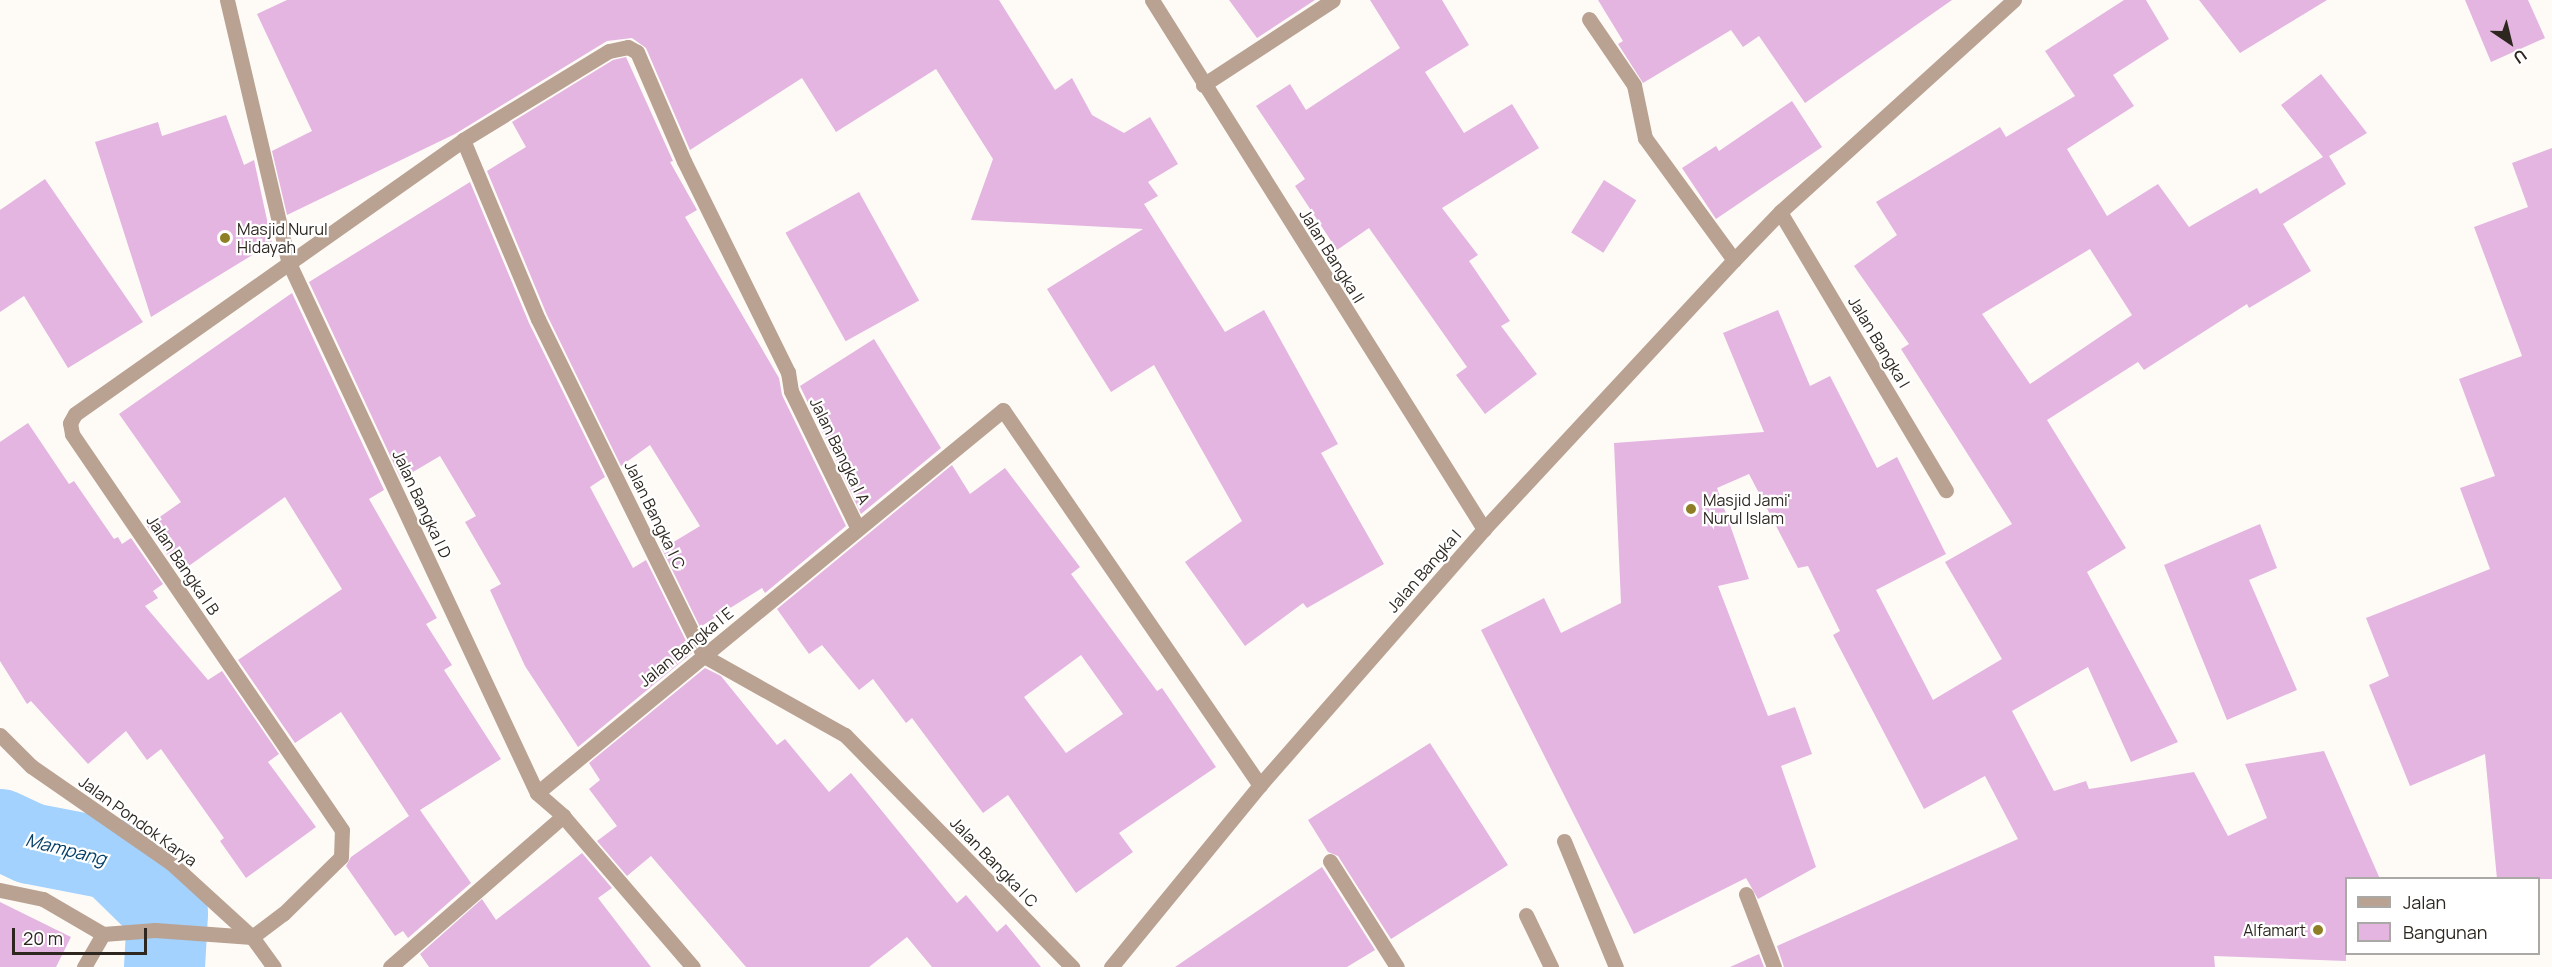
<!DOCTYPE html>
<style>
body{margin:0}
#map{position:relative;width:2552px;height:967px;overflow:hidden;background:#fefbf7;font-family:Manrope,sans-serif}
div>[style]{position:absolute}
.river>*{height:81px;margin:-40.5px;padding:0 40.5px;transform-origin:40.5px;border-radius:40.5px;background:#a2d2fd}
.building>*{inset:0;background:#e3b5e0;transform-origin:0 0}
.service>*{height:15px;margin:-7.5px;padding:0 7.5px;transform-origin:7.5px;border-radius:7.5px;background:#baa293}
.minor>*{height:15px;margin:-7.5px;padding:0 7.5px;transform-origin:7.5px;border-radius:7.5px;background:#baa293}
.tertiary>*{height:15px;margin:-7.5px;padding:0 7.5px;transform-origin:7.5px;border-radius:7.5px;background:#baa293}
.dots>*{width:16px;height:16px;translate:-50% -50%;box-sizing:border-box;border:3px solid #fff;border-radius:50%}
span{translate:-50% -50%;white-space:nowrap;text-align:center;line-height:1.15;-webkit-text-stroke:4.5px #fff;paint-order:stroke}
.poi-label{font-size:16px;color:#2d2720}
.left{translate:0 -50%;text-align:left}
.right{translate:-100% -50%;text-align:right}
.street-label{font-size:16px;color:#2d2720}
.water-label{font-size:18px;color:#074067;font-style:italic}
.legend{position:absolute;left:2345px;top:877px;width:195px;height:78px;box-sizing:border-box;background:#fff;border:2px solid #aba9a6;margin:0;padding:8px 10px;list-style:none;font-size:18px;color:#2d2720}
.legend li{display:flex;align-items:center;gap:12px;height:30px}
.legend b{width:30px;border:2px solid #aba9a6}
.north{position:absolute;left:2480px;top:12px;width:60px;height:60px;-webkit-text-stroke:4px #fff;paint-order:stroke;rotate:145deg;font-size:16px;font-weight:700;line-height:24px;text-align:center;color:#2d2720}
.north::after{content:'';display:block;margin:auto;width:21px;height:27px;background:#2d2720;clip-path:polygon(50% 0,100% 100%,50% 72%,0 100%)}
.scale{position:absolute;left:12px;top:928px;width:135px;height:27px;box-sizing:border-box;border:3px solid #2d2720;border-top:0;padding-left:8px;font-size:18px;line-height:21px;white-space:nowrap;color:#2d2720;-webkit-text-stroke:4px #fff;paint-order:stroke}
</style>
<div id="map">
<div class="river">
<div style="left:0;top:829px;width:33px;rotate:25deg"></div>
<div style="left:30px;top:843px;width:84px;rotate:11deg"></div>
<div style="left:112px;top:859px;width:77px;rotate:44.5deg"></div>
<div style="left:167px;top:913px;width:54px;rotate:93.2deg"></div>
</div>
<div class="building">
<div style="clip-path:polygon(287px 0,999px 0,1055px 90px,1072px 78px,1092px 115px,1124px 133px,1150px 117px,1178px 164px,1148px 182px,1158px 196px,1144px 204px,1225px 332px,1264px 310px,1338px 444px,1321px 453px,1384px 564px,1307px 608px,1303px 603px,1245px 646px,1185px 562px,1242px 521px,1154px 365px,1111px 392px,1047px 289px,1143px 229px,971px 220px,993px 159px,936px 69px,836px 132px,802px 78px,690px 150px,646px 48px,632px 38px,607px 41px,455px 134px,287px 215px,272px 151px,312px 131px,257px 14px)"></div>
<div style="clip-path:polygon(1229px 0,1315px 0,1257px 38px)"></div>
<div style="clip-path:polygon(1370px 0,1442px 0,1469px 45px,1425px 72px,1464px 133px,1512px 104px,1539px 148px,1442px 208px,1478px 255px,1469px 261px,1510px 321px,1501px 326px,1537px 374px,1485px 414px,1456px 375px,1467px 367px,1369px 228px,1337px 250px,1295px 186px,1305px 179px,1256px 106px,1290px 84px,1306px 110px,1400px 48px)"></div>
<div style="clip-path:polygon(1598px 0,1952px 0,1805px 103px,1759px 36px,1743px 47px,1731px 30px,1643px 83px,1618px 44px,1623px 41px)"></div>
<div style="clip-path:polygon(evenodd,2124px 0,2146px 0,2169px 39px,2113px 75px,2134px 106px,2067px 149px,2107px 216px,2158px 184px,2189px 227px,2257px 188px,2260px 194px,2323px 157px,2281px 105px,2321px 74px,2367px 133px,2329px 156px,2346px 184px,2283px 224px,2311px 271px,2249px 308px,2247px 304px,2144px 370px,2138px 362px,2047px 420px,2126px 548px,2087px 572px,2178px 742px,2131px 762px,2088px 667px,2012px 711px,2054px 791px,2086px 781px,2089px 789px,2194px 772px,2228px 836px,2267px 818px,2245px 764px,2324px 751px,2380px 879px,2346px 879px,2346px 961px,2214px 956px,2215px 967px,1784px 967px,1777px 946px,2018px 839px,1985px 776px,1924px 809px,1833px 635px,1840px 631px,1808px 566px,1798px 568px,1749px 474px,1717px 488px,1749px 579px,1718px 586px,1768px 716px,1795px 707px,1812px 754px,1781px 766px,1816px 867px,1758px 899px,1746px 878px,1634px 934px,1481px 630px,1544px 598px,1561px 633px,1621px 603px,1614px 443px,1764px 432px,1723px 333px,1778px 310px,1810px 386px,1830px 376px,1877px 468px,1897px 457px,1946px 554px,1876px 590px,1933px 700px,2002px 659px,1945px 562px,2012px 524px,1901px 349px,1909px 344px,1854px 266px,1897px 235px,1876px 202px,2000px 127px,2006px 137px,2075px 96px,2045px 51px,2124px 0,2090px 249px,2132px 315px,2030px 384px,1982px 314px,2090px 249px)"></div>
<div style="clip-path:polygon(2199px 0,2327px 0,2240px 53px)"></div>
<div style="clip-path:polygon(2465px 0,2528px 0,2545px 38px,2491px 62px)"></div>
<div style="clip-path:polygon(626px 57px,673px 161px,670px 162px,697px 210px,685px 217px,779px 378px,782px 395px,846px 526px,765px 593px,762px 588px,700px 627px,662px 549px,700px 526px,650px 445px,621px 466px,547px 315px,487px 171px,526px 147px,512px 122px,613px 60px)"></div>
<div style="clip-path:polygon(1792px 101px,1822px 147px,1716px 219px,1682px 168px,1716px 146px,1719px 151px)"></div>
<div style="clip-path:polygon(226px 115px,244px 165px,254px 160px,272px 243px,151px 317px,95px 142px,158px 122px,162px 136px)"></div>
<div style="clip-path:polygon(2552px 148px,2552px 879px,2497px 879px,2485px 754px,2410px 786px,2369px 685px,2389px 676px,2366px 618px,2490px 569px,2460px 488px,2495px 476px,2459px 379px,2522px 356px,2474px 227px,2528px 207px,2512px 163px)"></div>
<div style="clip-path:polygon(45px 179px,143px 322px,68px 368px,24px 296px,0 312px,0 210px)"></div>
<div style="left:1604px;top:180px;width:38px;height:62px;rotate:32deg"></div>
<div style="clip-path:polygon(470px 182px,529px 323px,605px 477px,590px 487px,633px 568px,646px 560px,692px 653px,578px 747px,525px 666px,490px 590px,501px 584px,465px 522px,476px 516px,440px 456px,401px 479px,309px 282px)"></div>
<div style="left:859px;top:192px;width:124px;height:84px;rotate:61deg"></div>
<div style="clip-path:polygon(292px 293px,384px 490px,369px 499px,437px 618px,426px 624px,452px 665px,444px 670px,501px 759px,420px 810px,471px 883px,408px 938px,403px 931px,395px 936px,346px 866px,351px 857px,409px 816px,341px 712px,295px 743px,238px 660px,342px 589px,285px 497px,179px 573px,147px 526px,181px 502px,119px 414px)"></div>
<div style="clip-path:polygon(874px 339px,941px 448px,861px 514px,800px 386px)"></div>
<div style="clip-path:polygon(28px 423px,69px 484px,74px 481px,114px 539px,118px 537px,122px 544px,131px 538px,163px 584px,153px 591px,158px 598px,145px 606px,208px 680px,222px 671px,279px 754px,268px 762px,316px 827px,246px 878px,220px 841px,224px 838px,161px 749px,147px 760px,126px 731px,88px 764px,31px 701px,27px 704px,0 661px,0 442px)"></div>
<div style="clip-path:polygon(evenodd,952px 465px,970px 494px,1005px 468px,1080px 567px,1071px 574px,1157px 691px,1162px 688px,1216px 767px,1119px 833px,1133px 852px,1076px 893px,1008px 795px,983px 813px,912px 718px,906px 723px,873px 679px,859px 690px,822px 645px,809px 654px,777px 609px,952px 465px,1081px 655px,1123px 714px,1066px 753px,1024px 697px,1081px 655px)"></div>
<div style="clip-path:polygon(2260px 524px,2277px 568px,2249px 580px,2297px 690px,2227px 720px,2164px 565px)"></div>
<div style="clip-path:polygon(705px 668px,721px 676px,777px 745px,785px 739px,829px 792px,851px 773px,957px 903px,966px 895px,997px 932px,1006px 924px,1041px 967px,932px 967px,907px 937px,869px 967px,746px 967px,651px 856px,627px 876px,597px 841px,617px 826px,589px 789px,600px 780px,589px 763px)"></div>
<div style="clip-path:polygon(1430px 743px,1508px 865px,1391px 939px,1338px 856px,1328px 852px,1308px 820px)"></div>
<div style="clip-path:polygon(582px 853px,612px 888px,598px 898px,651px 967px,429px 967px,420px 954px,482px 899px,496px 920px)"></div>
<div style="clip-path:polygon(1322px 867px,1375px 950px,1347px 967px,1175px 967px)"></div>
<div style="clip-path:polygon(0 902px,71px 937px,56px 967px,0 967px)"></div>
<div style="clip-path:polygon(1759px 954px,1764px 967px,1730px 967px)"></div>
</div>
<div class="service">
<div style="left:1564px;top:841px;width:136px;rotate:67.6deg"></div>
<div style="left:1330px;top:861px;width:125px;rotate:57.7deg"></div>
<div style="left:1526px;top:915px;width:58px;rotate:64.3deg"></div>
</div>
<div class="minor">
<div style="left:227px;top:0;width:268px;rotate:76.8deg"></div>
<div style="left:288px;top:261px;width:587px;rotate:64.92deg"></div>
<div style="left:537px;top:793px;width:35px;rotate:41deg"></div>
<div style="left:563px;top:816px;width:199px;rotate:49.3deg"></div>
<div style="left:1152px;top:0;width:625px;rotate:57.89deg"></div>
<div style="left:1589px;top:19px;width:80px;rotate:55.7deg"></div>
<div style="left:1634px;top:85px;width:54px;rotate:78.3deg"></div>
<div style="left:1645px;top:138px;width:151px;rotate:53.9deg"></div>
<div style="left:1203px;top:85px;width:155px;rotate:-33.2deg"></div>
<div style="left:463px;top:140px;width:171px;rotate:-31.4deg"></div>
<div style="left:609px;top:51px;width:19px;rotate:-12deg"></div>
<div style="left:628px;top:47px;width:10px;rotate:29deg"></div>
<div style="left:637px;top:52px;width:119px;rotate:66.7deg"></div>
<div style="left:684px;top:161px;width:235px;rotate:63.8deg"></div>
<div style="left:788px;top:372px;width:19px;rotate:81deg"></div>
<div style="left:791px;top:391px;width:153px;rotate:64.1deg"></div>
<div style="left:1780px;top:212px;width:324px;rotate:59.2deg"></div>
<div style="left:0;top:735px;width:44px;rotate:45deg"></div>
<div style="left:31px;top:766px;width:170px;rotate:34.7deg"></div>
<div style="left:171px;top:863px;width:110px;rotate:42.4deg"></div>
<div style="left:252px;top:937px;width:37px;rotate:54deg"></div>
<div style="left:537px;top:793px;width:603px;rotate:-39.42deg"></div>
<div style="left:1003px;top:410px;width:455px;rotate:55.6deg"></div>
<div style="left:0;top:890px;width:44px;rotate:11.8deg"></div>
<div style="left:43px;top:899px;width:69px;rotate:30.3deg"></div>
<div style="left:103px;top:934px;width:52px;rotate:-4.4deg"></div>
<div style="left:155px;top:930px;width:97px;rotate:4.1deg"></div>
<div style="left:252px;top:937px;width:39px;rotate:-37deg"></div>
<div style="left:283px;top:914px;width:81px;rotate:-44.5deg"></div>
<div style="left:341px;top:857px;width:27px;rotate:-88deg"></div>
<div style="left:342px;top:830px;width:479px;rotate:-124.3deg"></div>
<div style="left:72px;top:434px;width:11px;rotate:-100deg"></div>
<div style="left:70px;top:423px;width:10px;rotate:-61deg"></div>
<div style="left:75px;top:414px;width:475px;rotate:-35.2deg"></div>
<div style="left:463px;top:140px;width:194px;rotate:67.3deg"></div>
<div style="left:538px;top:319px;width:376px;rotate:63.8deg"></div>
<div style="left:704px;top:656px;width:162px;rotate:29.3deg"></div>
<div style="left:845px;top:735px;width:325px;rotate:45.6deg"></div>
<div style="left:1746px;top:894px;width:78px;rotate:69deg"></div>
<div style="left:84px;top:967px;width:38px;rotate:-60deg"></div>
<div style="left:390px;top:967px;width:230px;rotate:-41.1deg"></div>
</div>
<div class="tertiary">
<div style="left:1111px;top:967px;width:235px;rotate:-50.7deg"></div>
<div style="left:1260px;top:785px;width:340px;rotate:-48.8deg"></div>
<div style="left:1484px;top:529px;width:367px;rotate:-47.1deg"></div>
<div style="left:1734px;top:260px;width:66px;rotate:-46.2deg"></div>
<div style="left:1780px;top:212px;width:316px;rotate:-42.2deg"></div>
</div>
<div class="dots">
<div style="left:225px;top:238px;background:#8e7f26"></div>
<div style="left:1691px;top:509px;background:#8e7f26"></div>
<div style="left:2318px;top:930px;background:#8e7f26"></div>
</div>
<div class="poi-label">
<span class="left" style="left:237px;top:238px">Masjid Nurul<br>Hidayah</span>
<span class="left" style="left:1703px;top:509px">Masjid Jami'<br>Nurul Islam</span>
<span class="right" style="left:2306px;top:930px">Alfamart</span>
</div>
<div class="street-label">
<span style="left:1332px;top:256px;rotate:58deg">Jalan Bangka II</span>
<span style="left:1879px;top:342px;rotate:59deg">Jalan Bangka I</span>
<span style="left:840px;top:451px;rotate:64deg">Jalan Bangka I A</span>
<span style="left:422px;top:504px;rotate:65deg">Jalan Bangka I D</span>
<span style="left:655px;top:515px;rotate:64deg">Jalan Bangka I C</span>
<span style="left:183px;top:565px;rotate:56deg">Jalan Bangka I B</span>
<span style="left:1424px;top:571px;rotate:-49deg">Jalan Bangka I</span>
<span style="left:686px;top:647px;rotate:-39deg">Jalan Bangka I E</span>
<span style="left:138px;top:821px;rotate:36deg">Jalan Pondok Karya</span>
<span style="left:994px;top:862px;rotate:46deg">Jalan Bangka I C</span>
</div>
<div class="water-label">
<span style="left:66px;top:849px;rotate:14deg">Mampang</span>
</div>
<ul class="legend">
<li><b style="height:8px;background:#baa293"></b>Jalan</li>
<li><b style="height:16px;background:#e3b5e0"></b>Bangunan</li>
</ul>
<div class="north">U</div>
<div class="scale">20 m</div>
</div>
